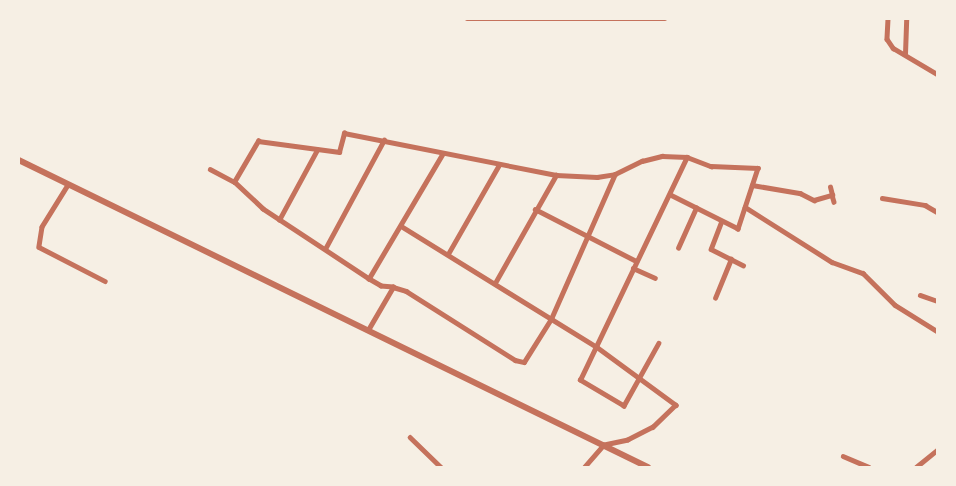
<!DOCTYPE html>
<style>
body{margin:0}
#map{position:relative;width:956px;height:486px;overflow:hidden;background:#f6efe4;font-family:"IBM Plex Sans",sans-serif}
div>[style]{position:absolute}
.minor>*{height:4.5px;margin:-2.25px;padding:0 2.25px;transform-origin:2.25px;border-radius:2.25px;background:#c5725c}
.tertiary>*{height:5.5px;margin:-2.75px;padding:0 2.75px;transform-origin:2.75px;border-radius:2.75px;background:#c5725c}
span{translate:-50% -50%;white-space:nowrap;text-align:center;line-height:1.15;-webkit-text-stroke:4.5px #f6efe4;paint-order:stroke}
.frame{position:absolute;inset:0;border:20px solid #f6efe4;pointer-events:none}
</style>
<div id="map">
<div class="minor">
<div style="left:467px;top:19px;width:198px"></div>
<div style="left:888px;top:19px;width:20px;rotate:93deg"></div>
<div style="left:887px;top:39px;width:11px;rotate:56deg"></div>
<div style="left:893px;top:48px;width:51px;rotate:30.6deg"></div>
<div style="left:905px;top:54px;width:35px;rotate:-88deg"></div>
<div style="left:443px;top:154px;width:145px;rotate:120.6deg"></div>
<div style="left:369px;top:279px;width:127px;rotate:-146.6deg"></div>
<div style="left:263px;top:209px;width:40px;rotate:-137deg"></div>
<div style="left:234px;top:182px;width:48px;rotate:-59.7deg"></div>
<div style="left:258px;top:141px;width:82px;rotate:7.7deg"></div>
<div style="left:339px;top:152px;width:20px;rotate:-75deg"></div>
<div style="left:344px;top:133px;width:216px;rotate:11.2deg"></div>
<div style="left:556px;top:175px;width:41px;rotate:2.8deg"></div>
<div style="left:597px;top:177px;width:18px;rotate:-9deg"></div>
<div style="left:615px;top:174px;width:30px;rotate:-26deg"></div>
<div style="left:642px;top:161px;width:21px;rotate:-14deg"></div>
<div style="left:662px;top:156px;width:25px;rotate:2deg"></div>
<div style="left:687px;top:157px;width:26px;rotate:21deg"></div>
<div style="left:711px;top:166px;width:47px;rotate:2.4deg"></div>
<div style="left:758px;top:168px;width:64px;rotate:108.2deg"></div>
<div style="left:738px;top:229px;width:76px;rotate:-153.4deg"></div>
<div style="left:210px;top:169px;width:27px;rotate:28deg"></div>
<div style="left:68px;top:185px;width:49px;rotate:121.8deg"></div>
<div style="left:42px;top:227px;width:20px;rotate:99deg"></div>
<div style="left:39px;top:247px;width:74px;rotate:27.3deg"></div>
<div style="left:752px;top:185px;width:49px;rotate:9.5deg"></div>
<div style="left:800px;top:193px;width:16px;rotate:27deg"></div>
<div style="left:814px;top:200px;width:19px;rotate:-16deg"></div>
<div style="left:832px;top:195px;width:8px;rotate:-104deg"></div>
<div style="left:832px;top:195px;width:7px;rotate:74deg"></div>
<div style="left:882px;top:198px;width:44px;rotate:9.2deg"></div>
<div style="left:925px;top:205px;width:14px;rotate:30deg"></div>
<div style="left:745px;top:207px;width:103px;rotate:32.3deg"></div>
<div style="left:832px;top:262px;width:33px;rotate:20deg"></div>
<div style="left:863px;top:273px;width:45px;rotate:45deg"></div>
<div style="left:895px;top:305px;width:49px;rotate:31.8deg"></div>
<div style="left:535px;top:209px;width:114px;rotate:27.2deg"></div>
<div style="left:279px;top:220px;width:80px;rotate:-61.5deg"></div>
<div style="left:722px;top:221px;width:30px;rotate:111deg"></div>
<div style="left:711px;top:249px;width:36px;rotate:27deg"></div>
<div style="left:401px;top:226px;width:230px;rotate:31.7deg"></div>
<div style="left:597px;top:347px;width:98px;rotate:36.3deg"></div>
<div style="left:676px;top:405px;width:32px;rotate:136deg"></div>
<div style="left:653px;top:427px;width:28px;rotate:153deg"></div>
<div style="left:628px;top:440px;width:25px;rotate:168deg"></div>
<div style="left:604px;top:445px;width:29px;rotate:131deg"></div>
<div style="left:678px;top:248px;width:44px;rotate:-65.8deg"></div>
<div style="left:325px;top:249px;width:124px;rotate:-61.6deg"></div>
<div style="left:448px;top:254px;width:103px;rotate:-60.2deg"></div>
<div style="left:633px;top:268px;width:24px;rotate:24deg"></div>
<div style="left:495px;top:283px;width:124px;rotate:-60.5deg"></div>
<div style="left:393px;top:287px;width:14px;rotate:17deg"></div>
<div style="left:406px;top:291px;width:129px;rotate:32.3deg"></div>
<div style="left:515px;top:360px;width:9px;rotate:13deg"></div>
<div style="left:524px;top:362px;width:51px;rotate:-57.9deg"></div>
<div style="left:551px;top:319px;width:158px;rotate:-66.2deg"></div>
<div style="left:920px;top:295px;width:18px;rotate:19deg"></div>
<div style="left:715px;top:298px;width:42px;rotate:-67.7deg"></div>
<div style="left:368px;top:330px;width:50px;rotate:-59.8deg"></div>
<div style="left:393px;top:287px;width:12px;rotate:-175deg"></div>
<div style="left:381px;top:286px;width:14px;rotate:-150deg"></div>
<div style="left:659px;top:343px;width:72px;rotate:119.1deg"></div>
<div style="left:624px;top:406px;width:51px;rotate:-149.4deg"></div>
<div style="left:580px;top:380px;width:247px;rotate:-64.4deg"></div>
<div style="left:410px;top:437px;width:43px;rotate:44.1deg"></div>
<div style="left:843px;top:456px;width:28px;rotate:23deg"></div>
<div style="left:916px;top:467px;width:27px;rotate:-39deg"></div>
</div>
<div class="tertiary">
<div style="left:19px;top:160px;width:700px;rotate:26.02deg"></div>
</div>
<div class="frame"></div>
</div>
